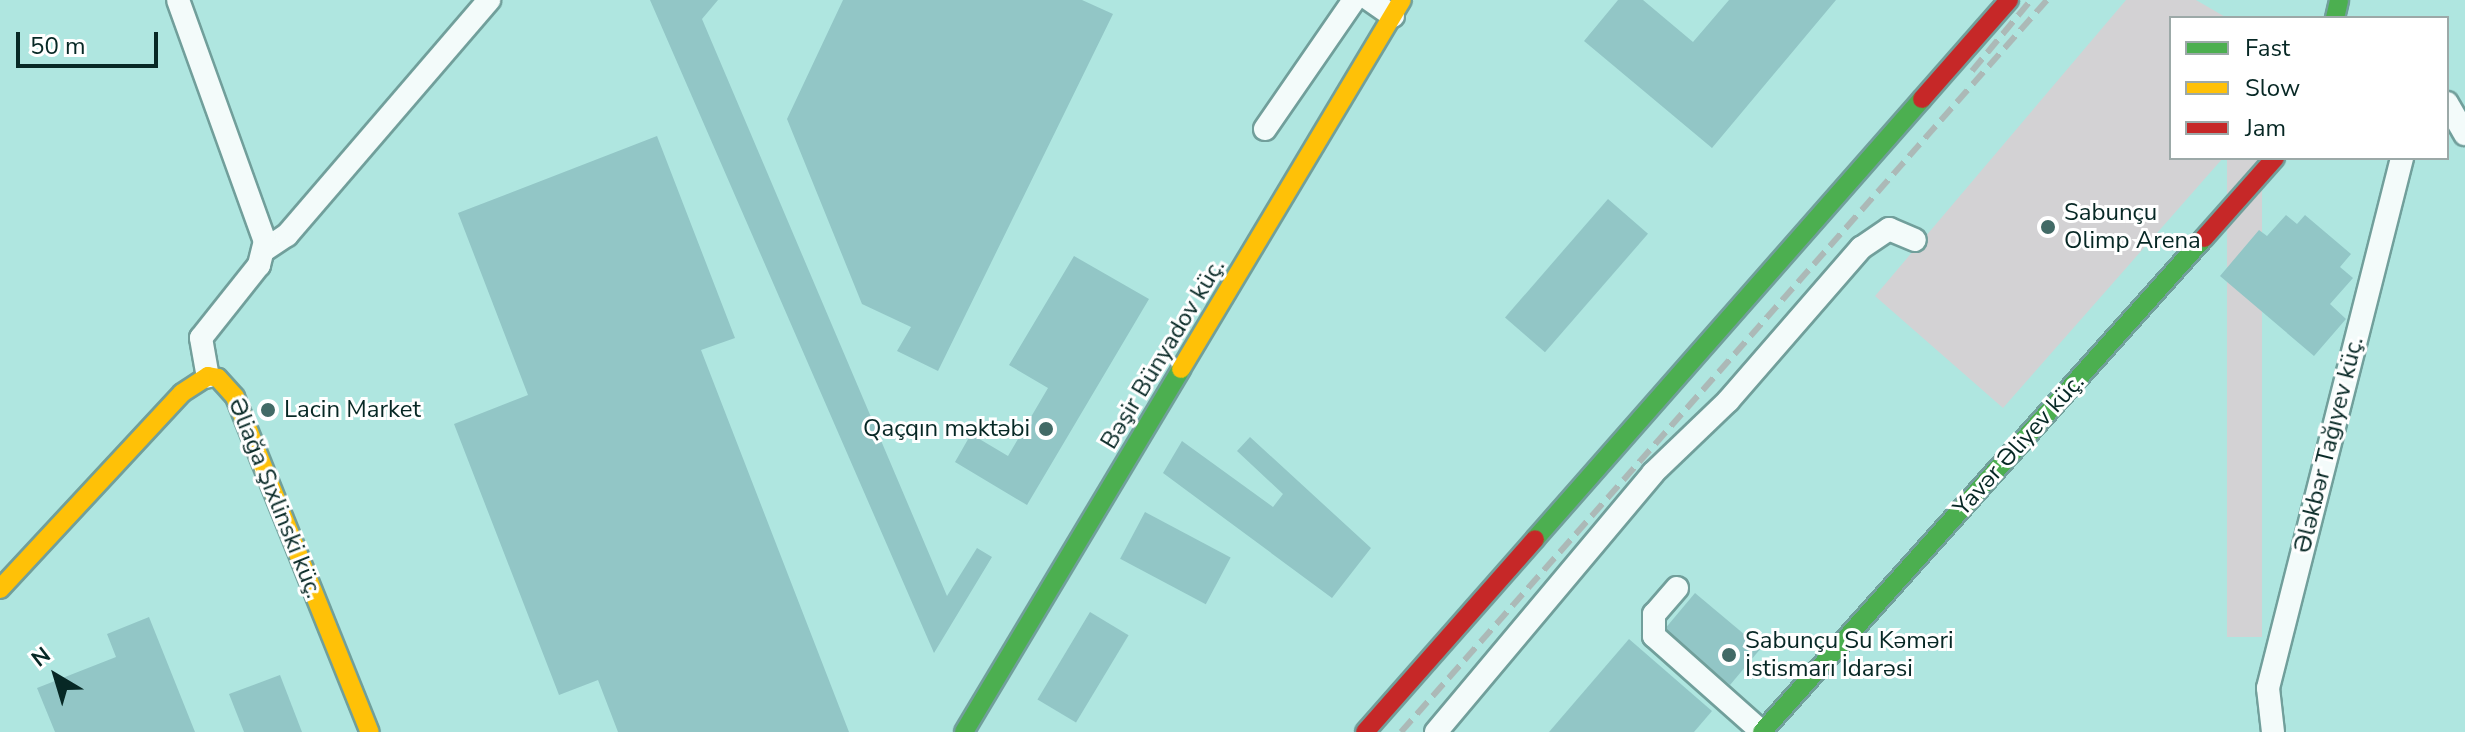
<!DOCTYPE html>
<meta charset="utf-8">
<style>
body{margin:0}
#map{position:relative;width:2465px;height:732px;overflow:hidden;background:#afe6e0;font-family:"Nunito Sans",sans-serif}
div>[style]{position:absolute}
.green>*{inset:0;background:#d3d2d4;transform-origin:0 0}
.building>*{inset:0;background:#92c6c6;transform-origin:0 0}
.roads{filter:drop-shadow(2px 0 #719f9b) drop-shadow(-2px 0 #719f9b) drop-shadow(0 2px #719f9b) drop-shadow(0 -2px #719f9b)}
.street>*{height:22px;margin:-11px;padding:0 11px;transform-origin:11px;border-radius:11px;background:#f3fbfa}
.fast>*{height:18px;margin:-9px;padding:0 9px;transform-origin:9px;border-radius:9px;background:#4caf50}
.slow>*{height:18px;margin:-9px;padding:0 9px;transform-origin:9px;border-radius:9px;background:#ffc107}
.jam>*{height:18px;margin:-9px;padding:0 9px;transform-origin:9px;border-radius:9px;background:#c62828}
.rail>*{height:6px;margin-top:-3px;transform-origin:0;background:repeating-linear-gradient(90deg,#acb9b7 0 16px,transparent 0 24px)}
.dots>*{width:22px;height:22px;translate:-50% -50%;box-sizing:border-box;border:4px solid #fff;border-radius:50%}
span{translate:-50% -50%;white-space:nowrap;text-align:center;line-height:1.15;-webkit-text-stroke:6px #fff;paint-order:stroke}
.poi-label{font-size:24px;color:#072825}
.left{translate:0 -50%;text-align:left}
.right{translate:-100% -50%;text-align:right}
.street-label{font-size:24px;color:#072825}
.legend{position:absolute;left:2169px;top:16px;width:280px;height:144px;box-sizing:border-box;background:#fff;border:2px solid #9ca9a8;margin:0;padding:10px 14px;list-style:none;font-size:24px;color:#072825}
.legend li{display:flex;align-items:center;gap:16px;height:40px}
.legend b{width:40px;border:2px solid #9ca9a8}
.north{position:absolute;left:16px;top:636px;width:80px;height:80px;-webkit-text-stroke:6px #fff;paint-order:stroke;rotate:322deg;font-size:22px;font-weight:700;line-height:32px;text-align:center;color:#072825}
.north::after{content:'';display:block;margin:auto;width:28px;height:36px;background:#072825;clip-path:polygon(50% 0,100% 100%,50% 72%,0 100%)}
.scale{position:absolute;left:16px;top:32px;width:142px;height:36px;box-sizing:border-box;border:4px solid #072825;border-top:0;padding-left:10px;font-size:24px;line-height:28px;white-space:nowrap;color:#072825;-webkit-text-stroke:6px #fff;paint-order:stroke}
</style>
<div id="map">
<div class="green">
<div style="clip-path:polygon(2126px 0,2196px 0,2227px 18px,2171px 18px,2171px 158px,2223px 158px,2003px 408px,1875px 296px)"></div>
<div style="left:2227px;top:158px;width:35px;height:479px"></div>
</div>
<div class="building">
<div style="clip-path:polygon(650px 0,718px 0,702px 19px,947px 596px,977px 548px,992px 557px,934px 653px)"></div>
<div style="clip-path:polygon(843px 0,1082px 0,1113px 14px,938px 371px,897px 351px,911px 327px,862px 304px,787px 119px)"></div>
<div style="clip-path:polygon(1618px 0,1643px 0,1693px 42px,1729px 0,1836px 0,1712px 148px,1584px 41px)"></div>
<div style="clip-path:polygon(657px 136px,735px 338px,701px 350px,849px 732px,618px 732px,598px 680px,559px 695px,454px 424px,528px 395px,458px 213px)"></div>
<div style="left:1608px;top:199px;width:53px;height:157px;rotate:41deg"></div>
<div style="clip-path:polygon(2286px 215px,2297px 224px,2305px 215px,2351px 254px,2340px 267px,2353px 278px,2330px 304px,2346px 319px,2314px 356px,2220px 276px,2259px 230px,2267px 236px)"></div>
<div style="clip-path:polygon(1074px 256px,1149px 299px,1027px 505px,955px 462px,971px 434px,1008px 456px,1048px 388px,1009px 365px)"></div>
<div style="clip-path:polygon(1250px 437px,1371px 548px,1332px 598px,1163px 473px,1182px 441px,1273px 507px,1283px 494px,1237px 451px)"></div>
<div style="left:1145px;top:512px;width:97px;height:53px;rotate:28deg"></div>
<div style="left:1695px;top:593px;width:86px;height:48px;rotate:40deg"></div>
<div style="left:1090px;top:612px;width:45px;height:102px;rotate:31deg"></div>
<div style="clip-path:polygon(149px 617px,195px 732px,55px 732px,37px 688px,116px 657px,107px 634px)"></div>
<div style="clip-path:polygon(1629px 639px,1712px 711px,1694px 732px,1549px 732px)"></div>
<div style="clip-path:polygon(280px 675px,302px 732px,244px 732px,229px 694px)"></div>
</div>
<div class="roads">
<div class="street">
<div style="left:178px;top:0;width:256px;rotate:70.2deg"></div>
<div style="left:265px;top:241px;width:25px;rotate:104deg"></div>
<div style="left:259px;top:265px;width:93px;rotate:128.5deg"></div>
<div style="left:201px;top:338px;width:39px;rotate:80deg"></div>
<div style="left:1370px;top:0;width:28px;rotate:35deg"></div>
<div style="left:2447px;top:103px;width:36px;rotate:60deg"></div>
<div style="left:1265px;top:129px;width:157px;rotate:-55.4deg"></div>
<div style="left:263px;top:251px;width:29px;rotate:-34deg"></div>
<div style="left:287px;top:235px;width:310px;rotate:-49.3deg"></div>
<div style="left:1677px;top:588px;width:35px;rotate:131deg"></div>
<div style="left:1654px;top:614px;width:22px;rotate:90deg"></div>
<div style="left:1654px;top:636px;width:144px;rotate:41.6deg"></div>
<div style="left:1436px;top:732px;width:338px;rotate:-50deg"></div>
<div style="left:1653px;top:473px;width:104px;rotate:-43.8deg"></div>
<div style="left:1728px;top:401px;width:203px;rotate:-49deg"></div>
<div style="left:1861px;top:248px;width:34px;rotate:-34deg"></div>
<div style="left:1889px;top:229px;width:28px;rotate:23deg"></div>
<div style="left:2273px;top:732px;width:44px;rotate:-96.5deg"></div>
<div style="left:2268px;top:688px;width:547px;rotate:-75.81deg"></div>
</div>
<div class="fast">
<div style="left:2335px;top:18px;width:18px;rotate:-77deg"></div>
<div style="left:1535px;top:539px;width:586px;rotate:-48.67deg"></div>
<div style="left:964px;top:732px;width:423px;rotate:-59.1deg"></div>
<div style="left:1762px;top:732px;width:663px;rotate:-48.18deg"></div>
</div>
<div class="slow">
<div style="left:1181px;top:369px;width:430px;rotate:-59.1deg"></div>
<div style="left:0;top:589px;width:267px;rotate:-47.1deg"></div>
<div style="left:182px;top:393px;width:31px;rotate:-33deg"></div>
<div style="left:208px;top:376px;width:10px;rotate:11deg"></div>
<div style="left:218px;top:378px;width:25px;rotate:48deg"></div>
<div style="left:235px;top:397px;width:361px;rotate:68.1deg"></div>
</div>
<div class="jam">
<div style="left:1922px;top:99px;width:132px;rotate:-48.7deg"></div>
<div style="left:2204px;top:238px;width:107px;rotate:-48.4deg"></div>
<div style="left:1365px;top:732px;width:257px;rotate:-48.6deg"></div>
</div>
</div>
<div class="rail">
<div style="left:1972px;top:71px;width:92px;rotate:-50.3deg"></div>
<div style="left:1401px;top:732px;width:976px;rotate:-48.57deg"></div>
</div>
<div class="dots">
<div style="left:2048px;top:227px;background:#426a66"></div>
<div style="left:268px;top:410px;background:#426a66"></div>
<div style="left:1046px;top:429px;background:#426a66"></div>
<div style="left:1729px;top:655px;background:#426a66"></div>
</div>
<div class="poi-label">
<span class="left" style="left:2064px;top:227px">Sabunçu<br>Olimp Arena</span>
<span class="left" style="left:284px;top:410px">Lacin Market</span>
<span class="right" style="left:1030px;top:429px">Qaçqın məktəbi</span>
<span class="left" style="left:1745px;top:655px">Sabunçu Su Kəməri<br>İstismarı İdarəsi</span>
</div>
<div class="street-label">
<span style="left:1163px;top:354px;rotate:-59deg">Bəşir Bünyadov küç.</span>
<span style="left:2019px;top:445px;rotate:-48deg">Yavər Əliyev küç.</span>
<span style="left:2329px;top:445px;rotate:-76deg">Ələkbər Tağıyev küç.</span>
<span style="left:275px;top:498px;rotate:68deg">Əliağa Şıxlinski küç.</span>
</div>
<ul class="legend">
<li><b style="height:10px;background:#4caf50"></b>Fast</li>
<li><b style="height:10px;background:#ffc107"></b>Slow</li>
<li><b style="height:10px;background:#c62828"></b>Jam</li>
</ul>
<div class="north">N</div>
<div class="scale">50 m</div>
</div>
